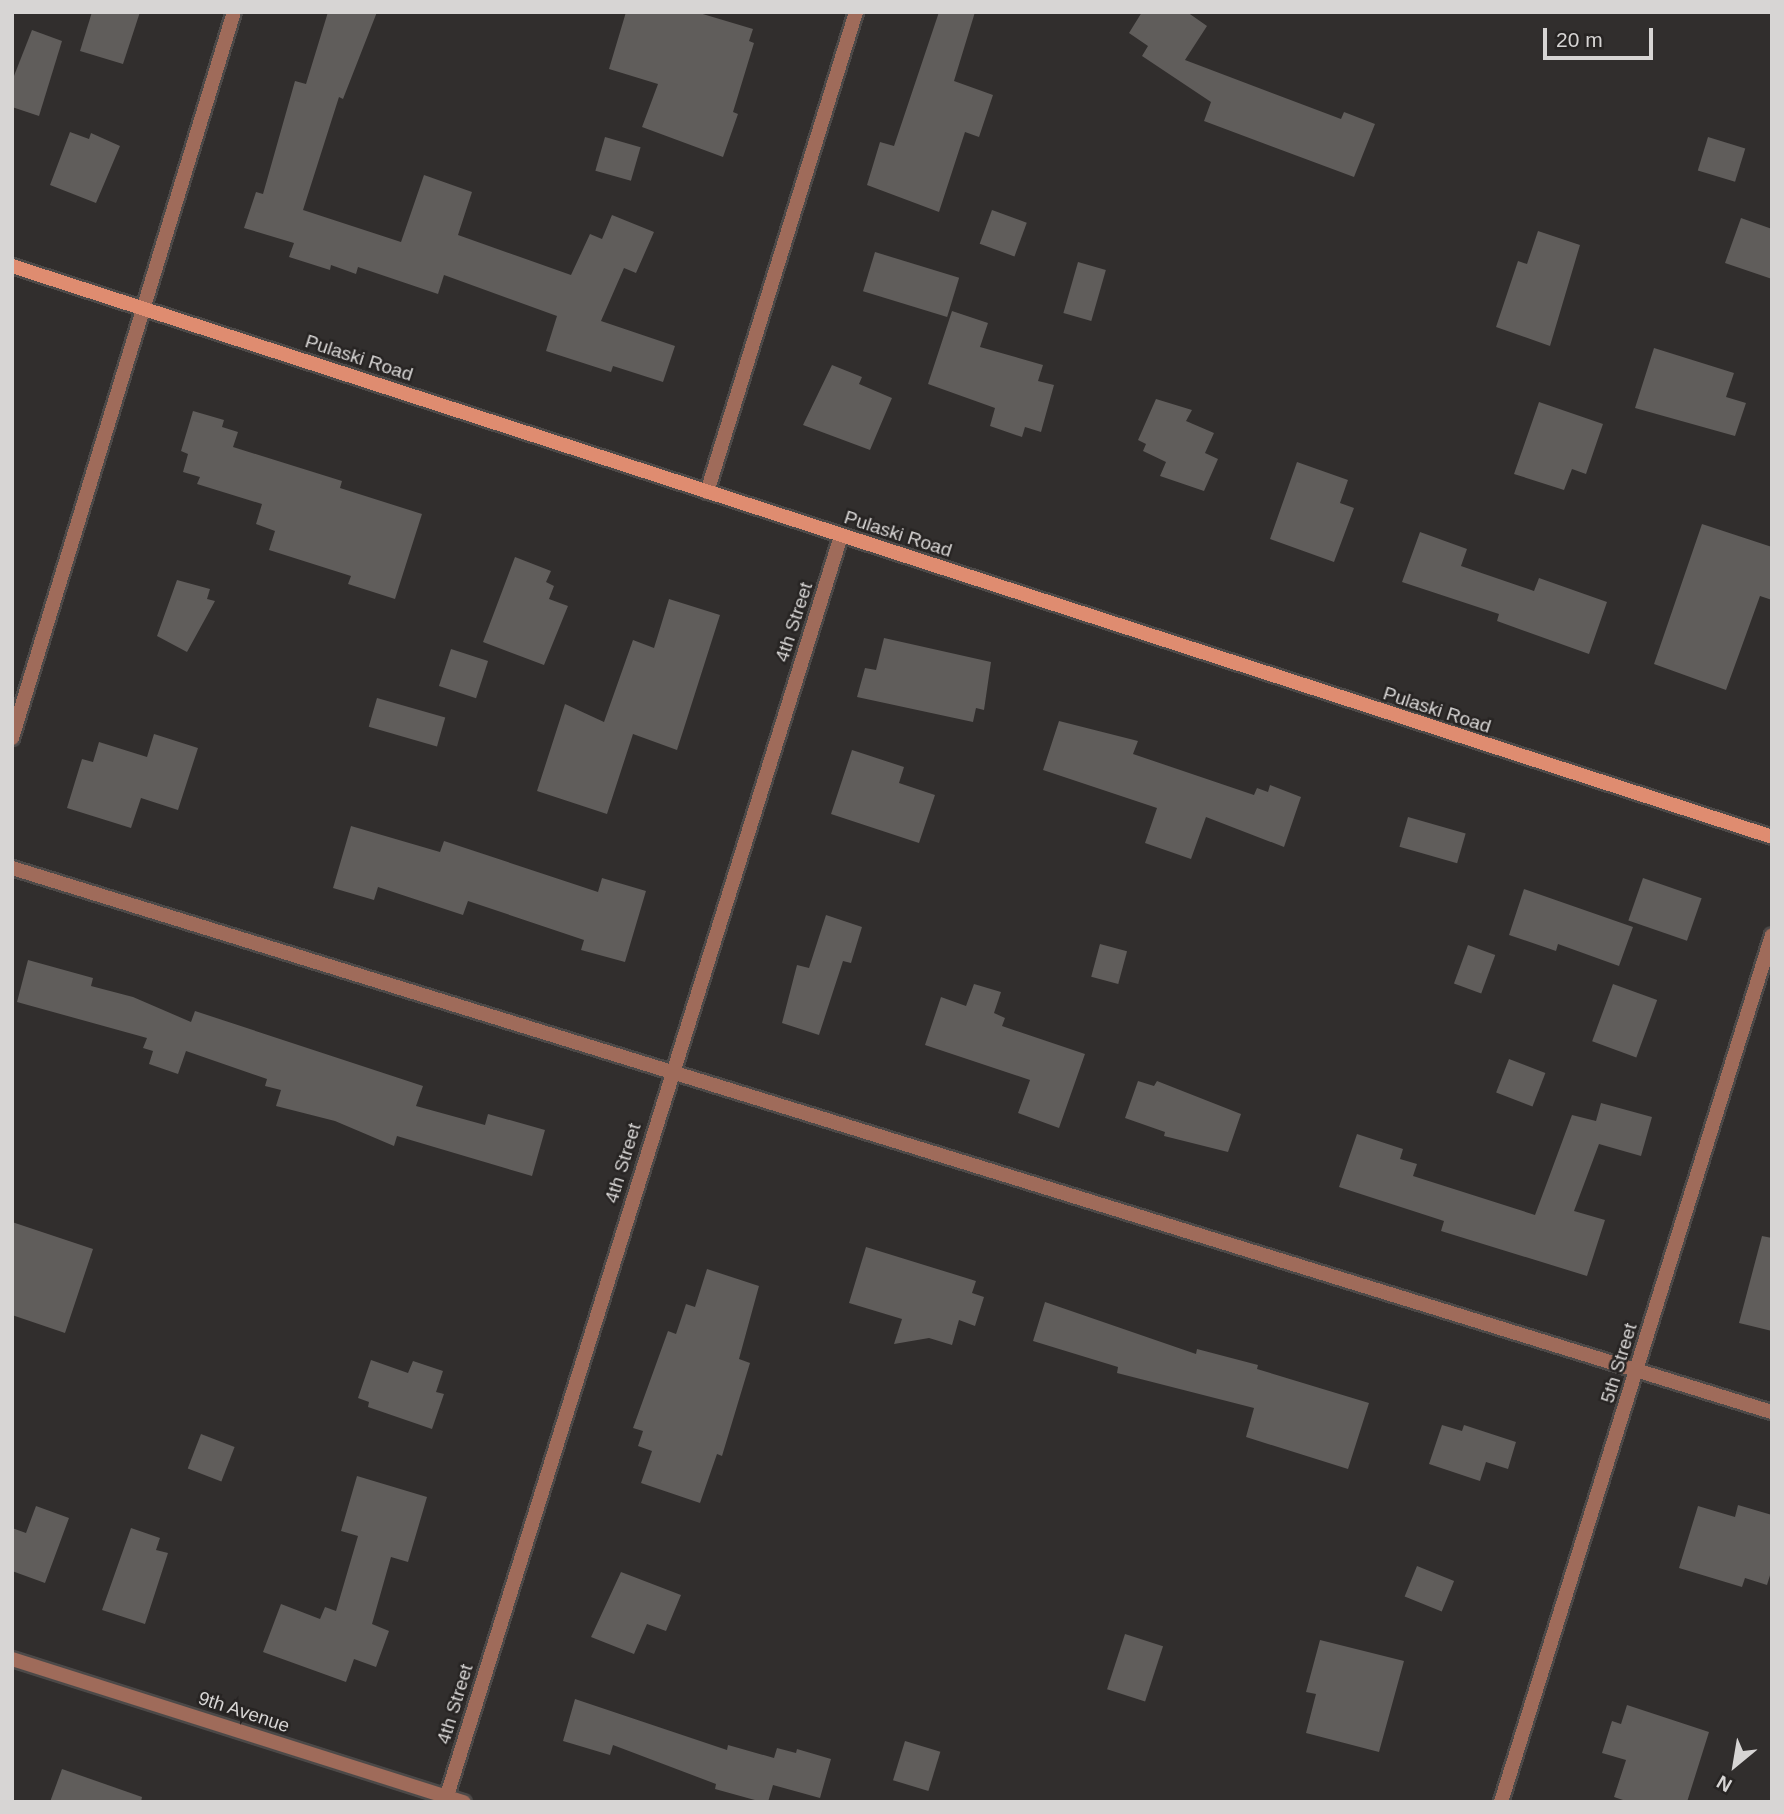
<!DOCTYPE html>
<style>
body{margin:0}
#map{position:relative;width:1784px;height:1814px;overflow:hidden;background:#312e2d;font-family:Arial,sans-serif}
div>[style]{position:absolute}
.building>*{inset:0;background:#605d5b;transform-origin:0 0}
.roads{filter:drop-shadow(2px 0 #4c4948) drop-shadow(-2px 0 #4c4948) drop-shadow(0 2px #4c4948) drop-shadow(0 -2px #4c4948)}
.street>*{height:14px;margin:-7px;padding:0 7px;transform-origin:7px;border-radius:7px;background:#9f6b5a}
.secondary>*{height:14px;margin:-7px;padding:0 7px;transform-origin:7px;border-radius:7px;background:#df8c70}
span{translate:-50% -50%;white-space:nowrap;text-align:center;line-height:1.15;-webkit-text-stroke:5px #272423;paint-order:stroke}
.street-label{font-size:19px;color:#d7d5d4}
.frame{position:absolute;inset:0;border:14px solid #d7d5d4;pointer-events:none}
.north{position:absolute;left:1700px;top:1730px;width:70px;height:70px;-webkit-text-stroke:5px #272423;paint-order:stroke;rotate:210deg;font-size:19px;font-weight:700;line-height:28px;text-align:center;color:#d7d5d4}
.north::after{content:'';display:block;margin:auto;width:24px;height:32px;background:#d7d5d4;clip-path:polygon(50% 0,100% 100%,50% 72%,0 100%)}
.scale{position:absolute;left:1543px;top:28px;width:110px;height:32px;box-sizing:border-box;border:4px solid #d7d5d4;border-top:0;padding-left:9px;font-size:21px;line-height:24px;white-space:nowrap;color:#d7d5d4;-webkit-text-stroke:5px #272423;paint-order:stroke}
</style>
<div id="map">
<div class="building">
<div style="clip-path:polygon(92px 12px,140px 12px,123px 64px,80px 51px)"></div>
<div style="clip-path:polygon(328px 12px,377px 12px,343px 99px,339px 97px,303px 210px,401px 242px,424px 175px,472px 192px,458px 235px,571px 275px,590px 234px,602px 239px,612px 215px,654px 232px,636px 273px,624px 268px,601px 321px,675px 346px,663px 382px,613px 366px,611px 372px,546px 351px,557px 316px,444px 275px,438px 294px,358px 267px,356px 274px,331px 265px,330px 270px,289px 257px,294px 243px,244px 228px,256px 192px,263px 194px,295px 81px,306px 84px)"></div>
<div style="clip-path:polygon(626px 12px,696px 12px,753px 29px,749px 41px,754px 43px,733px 112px,738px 114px,723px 157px,642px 127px,658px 84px,609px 69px)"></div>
<div style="clip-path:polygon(939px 12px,975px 12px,954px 81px,993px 95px,979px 137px,965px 132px,939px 212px,867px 185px,880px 142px,894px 146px)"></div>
<div style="clip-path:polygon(1142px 12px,1187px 12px,1207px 26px,1185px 60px,1341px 119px,1344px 112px,1375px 124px,1354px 177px,1204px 121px,1211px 102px,1142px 56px,1148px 46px,1129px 33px)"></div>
<div style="clip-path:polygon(32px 30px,62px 41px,39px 116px,12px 107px,12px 81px)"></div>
<div style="clip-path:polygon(70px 132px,89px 139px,91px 133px,120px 146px,96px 203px,50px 185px)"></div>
<div style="left:605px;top:137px;width:37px;height:35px;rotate:16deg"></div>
<div style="left:1708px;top:137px;width:39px;height:35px;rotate:17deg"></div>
<div style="left:992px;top:210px;width:37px;height:36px;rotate:20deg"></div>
<div style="clip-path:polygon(1741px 218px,1772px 229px,1772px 279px,1725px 263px)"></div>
<div style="clip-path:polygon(1538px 231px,1580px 245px,1550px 346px,1496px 327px,1518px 261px,1527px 264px)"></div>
<div style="left:875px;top:252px;width:88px;height:41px;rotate:17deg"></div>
<div style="left:1078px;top:262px;width:29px;height:53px;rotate:16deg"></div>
<div style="clip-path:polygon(952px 311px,988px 323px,980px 347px,1043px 365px,1038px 381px,1054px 385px,1041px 432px,1025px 427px,1022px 437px,990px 426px,995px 408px,928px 384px)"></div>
<div style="clip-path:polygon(1654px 348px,1734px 373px,1726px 397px,1746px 403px,1735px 436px,1635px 408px)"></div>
<div style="clip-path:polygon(832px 365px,862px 377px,859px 384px,892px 398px,870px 450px,803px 425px)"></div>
<div style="clip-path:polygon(1156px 399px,1192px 410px,1186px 421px,1214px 433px,1205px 453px,1218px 459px,1204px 491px,1160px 476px,1166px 462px,1143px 451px,1146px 444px,1138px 440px)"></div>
<div style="clip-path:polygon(1539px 402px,1603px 424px,1586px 474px,1572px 469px,1564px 490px,1514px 474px)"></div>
<div style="clip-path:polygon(193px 411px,224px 420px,222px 427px,238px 432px,233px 447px,342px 481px,340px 488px,422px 514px,395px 599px,348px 584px,351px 576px,269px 550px,275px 531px,256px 524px,262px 504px,197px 484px,200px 477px,183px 472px,188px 454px,181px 451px)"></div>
<div style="clip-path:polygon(1297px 462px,1348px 480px,1340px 503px,1354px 508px,1334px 562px,1270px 539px)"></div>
<div style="clip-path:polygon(1702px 524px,1772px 547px,1772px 600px,1760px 596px,1726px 690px,1654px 664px)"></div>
<div style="clip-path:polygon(1420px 532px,1467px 549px,1461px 566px,1534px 591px,1539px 578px,1607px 602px,1589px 654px,1497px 621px,1499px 614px,1402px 582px)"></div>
<div style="clip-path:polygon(515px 557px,551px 571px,546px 582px,554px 586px,549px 599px,568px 606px,544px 665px,483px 642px)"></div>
<div style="clip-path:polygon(177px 580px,210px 589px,207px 599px,215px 601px,187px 652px,157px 636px)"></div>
<div style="clip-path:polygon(669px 599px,720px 615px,677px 750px,633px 734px,607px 814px,537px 791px,565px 704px,604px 722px,633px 640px,654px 648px)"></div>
<div style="clip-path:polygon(884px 638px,991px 662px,984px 710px,976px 708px,973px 722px,857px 697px,865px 668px,876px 670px)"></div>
<div style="left:451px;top:649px;width:39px;height:39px;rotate:18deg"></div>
<div style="left:377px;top:698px;width:71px;height:30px;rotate:16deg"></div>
<div style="clip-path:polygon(1059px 721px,1138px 741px,1133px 754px,1254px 795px,1257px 788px,1268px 792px,1270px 785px,1301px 797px,1284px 847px,1206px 817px,1191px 859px,1145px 843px,1157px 808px,1043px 770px)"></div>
<div style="clip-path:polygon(154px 734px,198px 748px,178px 810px,141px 798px,131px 828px,67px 808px,82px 759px,93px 762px,99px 742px,147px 757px)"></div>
<div style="clip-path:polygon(852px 750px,904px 767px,899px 783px,935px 795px,919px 843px,831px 814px)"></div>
<div style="left:1408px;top:817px;width:60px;height:31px;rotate:16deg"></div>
<div style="clip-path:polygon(351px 826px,440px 852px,444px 841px,598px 892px,602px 878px,646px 891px,625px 962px,581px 950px,584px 940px,468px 901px,463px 915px,378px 887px,374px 900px,333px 888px)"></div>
<div style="left:1643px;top:878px;width:62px;height:45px;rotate:19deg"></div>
<div style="clip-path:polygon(1524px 889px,1633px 927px,1619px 966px,1558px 944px,1556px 951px,1509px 935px)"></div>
<div style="clip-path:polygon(826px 915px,862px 927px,851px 963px,843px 961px,819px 1035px,782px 1023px,797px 965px,809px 968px)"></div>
<div style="left:1100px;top:944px;width:28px;height:34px;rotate:15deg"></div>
<div style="left:1468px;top:945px;width:29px;height:41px;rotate:20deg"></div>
<div style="clip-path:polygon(28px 960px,93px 978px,91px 986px,133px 997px,191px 1022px,195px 1011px,423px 1086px,416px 1106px,485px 1125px,488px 1114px,545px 1130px,532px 1176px,397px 1136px,394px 1146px,335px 1121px,276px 1106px,281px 1090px,265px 1086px,267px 1079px,186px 1051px,178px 1074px,149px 1064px,153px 1051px,143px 1048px,147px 1038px,17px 1002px)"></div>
<div style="clip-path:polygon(974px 984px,1001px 992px,994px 1013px,1005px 1018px,1002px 1026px,1085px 1054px,1059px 1128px,1018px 1113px,1030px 1080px,925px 1045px,941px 997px,966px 1006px)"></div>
<div style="left:1613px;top:984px;width:47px;height:61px;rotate:20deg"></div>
<div style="left:1509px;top:1059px;width:39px;height:36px;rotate:21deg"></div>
<div style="clip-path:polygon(1138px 1081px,1154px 1086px,1157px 1081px,1241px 1114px,1228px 1152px,1164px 1136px,1165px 1132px,1125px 1118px)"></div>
<div style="clip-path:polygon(1601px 1103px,1652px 1117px,1641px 1156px,1599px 1144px,1574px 1211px,1605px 1220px,1587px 1276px,1441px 1231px,1444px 1221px,1339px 1187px,1357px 1134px,1403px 1149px,1400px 1159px,1417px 1164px,1413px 1176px,1535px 1215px,1572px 1115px,1596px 1121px)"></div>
<div style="clip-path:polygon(12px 1222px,93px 1249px,65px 1333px,12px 1315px)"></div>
<div style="clip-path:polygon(1762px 1236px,1772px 1238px,1772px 1331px,1739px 1323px)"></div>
<div style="clip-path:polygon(866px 1247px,976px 1281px,972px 1293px,984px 1297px,975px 1326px,959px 1320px,952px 1345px,929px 1338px,894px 1344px,902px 1319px,849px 1303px)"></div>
<div style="clip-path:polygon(707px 1269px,759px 1286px,739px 1359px,750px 1363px,722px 1456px,717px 1454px,700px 1503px,641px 1483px,652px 1451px,638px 1446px,643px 1431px,633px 1428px,668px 1331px,676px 1334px,686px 1304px,695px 1307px)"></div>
<div style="clip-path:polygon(1045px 1302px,1196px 1354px,1197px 1349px,1258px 1365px,1257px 1369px,1369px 1403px,1348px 1469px,1246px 1437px,1254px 1408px,1117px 1373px,1118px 1367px,1033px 1341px)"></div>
<div style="clip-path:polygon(371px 1360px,408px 1373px,413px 1361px,443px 1371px,436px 1392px,444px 1394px,432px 1429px,368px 1407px,369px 1402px,358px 1398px)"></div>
<div style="clip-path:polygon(1442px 1425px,1462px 1431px,1464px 1425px,1516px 1442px,1508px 1469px,1486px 1462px,1480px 1481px,1429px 1464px)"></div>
<div style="left:201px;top:1434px;width:36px;height:37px;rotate:21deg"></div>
<div style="clip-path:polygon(357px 1476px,427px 1497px,408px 1562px,391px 1557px,372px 1624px,389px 1631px,376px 1667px,354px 1659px,346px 1682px,263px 1652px,281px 1604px,320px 1619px,325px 1607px,336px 1611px,358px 1536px,341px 1531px)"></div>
<div style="clip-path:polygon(1738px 1505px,1772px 1515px,1772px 1569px,1767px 1585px,1745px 1578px,1742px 1587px,1679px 1568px,1698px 1506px,1735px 1517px)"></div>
<div style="clip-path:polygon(36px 1506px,69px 1518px,45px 1583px,12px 1571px,12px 1528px,26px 1533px)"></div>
<div style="clip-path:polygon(131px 1528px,160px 1538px,156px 1550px,168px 1553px,145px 1624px,102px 1610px)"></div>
<div style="left:1417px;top:1566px;width:40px;height:33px;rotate:22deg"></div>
<div style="clip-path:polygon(621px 1572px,681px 1595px,666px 1631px,647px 1624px,634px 1654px,591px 1637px)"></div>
<div style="left:1125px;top:1634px;width:40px;height:58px;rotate:18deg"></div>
<div style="clip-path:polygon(1320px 1640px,1404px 1661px,1379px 1752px,1306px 1733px,1316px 1694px,1306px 1692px)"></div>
<div style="clip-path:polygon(575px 1699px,727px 1750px,728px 1745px,774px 1758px,777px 1748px,796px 1753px,797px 1749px,831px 1759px,820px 1798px,773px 1785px,768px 1802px,762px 1802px,715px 1789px,716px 1784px,613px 1745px,610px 1755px,563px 1741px)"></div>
<div style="clip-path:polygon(1627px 1705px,1709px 1732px,1687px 1802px,1629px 1802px,1614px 1797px,1626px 1760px,1602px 1753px,1612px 1721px,1621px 1724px)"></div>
<div style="left:905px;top:1741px;width:37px;height:41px;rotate:17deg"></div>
<div style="clip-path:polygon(62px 1769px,142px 1797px,141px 1802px,50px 1802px)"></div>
</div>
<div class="roads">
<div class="street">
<div style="left:707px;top:492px;width:503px;rotate:-72.75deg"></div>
<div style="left:12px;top:738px;width:759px;rotate:-73deg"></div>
<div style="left:12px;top:868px;width:1842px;rotate:17.18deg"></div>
<div style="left:12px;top:1659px;width:474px;rotate:17.6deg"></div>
<div style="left:445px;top:1802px;width:1326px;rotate:-72.63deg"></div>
<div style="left:1501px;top:1802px;width:908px;rotate:-72.64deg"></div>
</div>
<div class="secondary">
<div style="left:12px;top:266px;width:1850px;rotate:17.97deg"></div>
</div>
</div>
<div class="street-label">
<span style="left:359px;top:358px;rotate:18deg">Pulaski Road</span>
<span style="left:898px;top:534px;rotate:18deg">Pulaski Road</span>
<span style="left:794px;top:622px;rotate:-72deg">4th Street</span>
<span style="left:1437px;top:710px;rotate:18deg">Pulaski Road</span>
<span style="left:623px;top:1163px;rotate:-73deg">4th Street</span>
<span style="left:1619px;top:1363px;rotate:-73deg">5th Street</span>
<span style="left:455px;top:1704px;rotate:-73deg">4th Street</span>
<span style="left:244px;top:1712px;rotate:18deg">9th Avenue</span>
</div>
<div class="frame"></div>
<div class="north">N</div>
<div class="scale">20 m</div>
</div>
